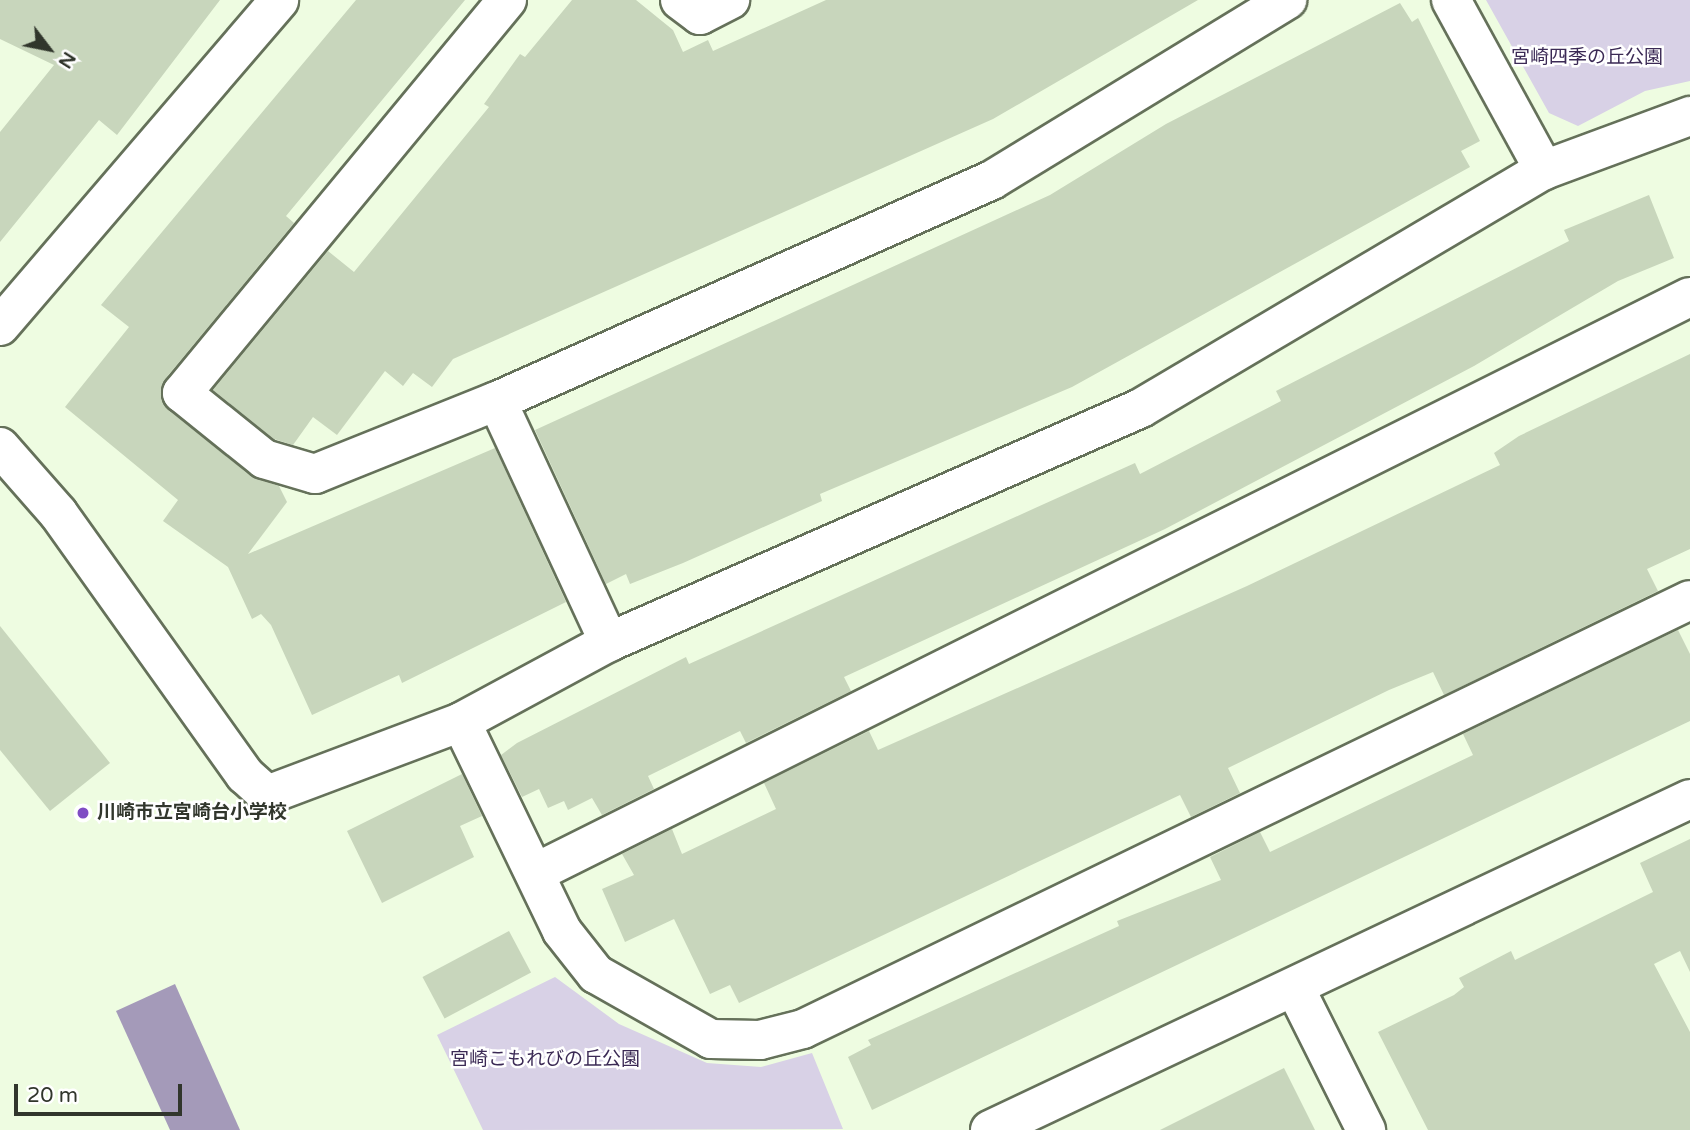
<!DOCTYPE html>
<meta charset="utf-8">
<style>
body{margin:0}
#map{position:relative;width:1690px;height:1130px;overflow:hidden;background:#eefce1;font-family:"Varela Round","Noto Sans JP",sans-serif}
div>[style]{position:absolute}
.green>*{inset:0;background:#d8d1e6}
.water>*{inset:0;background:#a49ab9}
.building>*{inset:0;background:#c8d6bc;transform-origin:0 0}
.roads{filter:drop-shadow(2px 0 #65715a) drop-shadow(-2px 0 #65715a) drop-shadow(0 2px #65715a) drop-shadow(0 -2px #65715a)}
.minor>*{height:38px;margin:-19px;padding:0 19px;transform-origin:19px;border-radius:19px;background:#fff}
.dots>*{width:19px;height:19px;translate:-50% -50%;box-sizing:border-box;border:4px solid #fff;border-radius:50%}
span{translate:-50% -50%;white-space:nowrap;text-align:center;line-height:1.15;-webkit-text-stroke:5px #fff;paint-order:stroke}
.park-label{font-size:19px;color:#3b2a55}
.poi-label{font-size:19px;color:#31362c;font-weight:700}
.left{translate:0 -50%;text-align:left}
.north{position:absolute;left:14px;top:14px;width:70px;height:70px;-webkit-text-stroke:5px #fff;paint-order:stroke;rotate:122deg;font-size:19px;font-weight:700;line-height:28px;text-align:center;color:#31362c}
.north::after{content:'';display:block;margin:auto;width:24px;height:32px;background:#31362c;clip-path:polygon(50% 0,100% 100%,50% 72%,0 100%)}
.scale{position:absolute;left:14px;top:1084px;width:168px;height:32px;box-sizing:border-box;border:4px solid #31362c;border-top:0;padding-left:9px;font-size:21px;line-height:24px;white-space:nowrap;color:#31362c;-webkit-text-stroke:5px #fff;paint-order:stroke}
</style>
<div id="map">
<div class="green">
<div style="clip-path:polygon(1486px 0,1690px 0,1690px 81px,1645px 91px,1578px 126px,1549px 113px)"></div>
<div style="clip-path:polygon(555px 977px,619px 1024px,707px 1063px,761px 1067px,812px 1053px,843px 1129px,483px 1130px,437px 1035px)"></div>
</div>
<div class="water">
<div style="clip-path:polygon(175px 984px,240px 1130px,170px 1130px,116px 1011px)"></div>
</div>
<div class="building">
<div style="clip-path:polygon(0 0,220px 0,117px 135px,99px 120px,0 242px,0 132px,54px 65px,0 39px)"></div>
<div style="clip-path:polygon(356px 0,465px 0,286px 216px,294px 223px,165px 379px,161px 400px,250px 476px,279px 486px,287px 502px,248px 554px,495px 448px,566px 602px,402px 683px,399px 675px,312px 715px,271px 625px,261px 614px,252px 619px,228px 567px,163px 521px,178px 500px,65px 407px,129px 327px,101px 305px)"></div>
<div style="clip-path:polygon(572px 0,636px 0,673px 30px,683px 52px,708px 40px,713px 51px,826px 0,1198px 0,993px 119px,453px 359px,432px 387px,413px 373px,403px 386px,385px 371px,337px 435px,313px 417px,293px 445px,274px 439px,213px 390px,328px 251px,354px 272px,489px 107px,484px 104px,520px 54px,525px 57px)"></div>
<div style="clip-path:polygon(1400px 3px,1412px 22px,1418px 18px,1480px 141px,1461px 151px,1470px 167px,1072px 387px,820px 494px,822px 501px,683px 563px,630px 584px,626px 574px,606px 584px,535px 430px,1050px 195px,1166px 124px)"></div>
<div style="clip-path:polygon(1649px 195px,1674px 258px,1618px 281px,1474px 366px,1165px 529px,844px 677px,851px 691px,746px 743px,740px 731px,648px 776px,654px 789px,602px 815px,592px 798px,568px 810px,564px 801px,548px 808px,539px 789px,522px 797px,501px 755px,517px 743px,686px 657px,689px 664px,1135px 463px,1140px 474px,1281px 401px,1276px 391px,1569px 241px,1564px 230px)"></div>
<div style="clip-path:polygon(1690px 354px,1690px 549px,1647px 569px,1658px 591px,1444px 695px,1433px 672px,1389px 690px,1228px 768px,1240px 793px,1191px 817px,1180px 795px,739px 1003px,730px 985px,710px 994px,674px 919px,625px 942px,602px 889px,634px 875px,622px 854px,672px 829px,682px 854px,776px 809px,764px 783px,869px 731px,878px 750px,1247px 586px,1500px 465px,1494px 453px,1519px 436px)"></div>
<div style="clip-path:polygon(0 626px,110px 763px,50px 811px,0 750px)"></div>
<div style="clip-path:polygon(1678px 630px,1690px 654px,1690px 721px,872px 1110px,848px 1057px,871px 1045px,868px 1040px,1119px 926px,1117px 921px,1221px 880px,1210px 857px,1260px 832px,1270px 852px,1473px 755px,1463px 734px)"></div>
<div style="clip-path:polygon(462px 774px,482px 816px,460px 826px,474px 857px,382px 903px,347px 831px)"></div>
<div style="clip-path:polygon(1690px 839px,1690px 972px,1680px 951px,1654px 964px,1690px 1032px,1690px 1130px,1428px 1130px,1378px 1032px,1454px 995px,1464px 987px,1459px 978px,1511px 951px,1515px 960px,1653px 892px,1640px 863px)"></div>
<div style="left:509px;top:931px;width:47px;height:98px;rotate:62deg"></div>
<div style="clip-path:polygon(1284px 1068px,1315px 1130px,1160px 1130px)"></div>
</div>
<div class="roads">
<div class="minor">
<div style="left:507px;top:0;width:510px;rotate:129.59deg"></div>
<div style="left:182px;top:393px;width:105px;rotate:38.8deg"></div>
<div style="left:264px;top:459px;width:53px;rotate:16.4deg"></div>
<div style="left:315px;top:474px;width:196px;rotate:-21.9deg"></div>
<div style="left:497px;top:401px;width:542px;rotate:-24.06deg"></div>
<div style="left:992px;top:180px;width:346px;rotate:-31.4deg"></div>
<div style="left:680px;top:0;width:25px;rotate:37deg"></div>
<div style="left:700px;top:15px;width:34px;rotate:-27deg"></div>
<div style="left:1451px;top:0;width:194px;rotate:61.3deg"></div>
<div style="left:0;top:326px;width:429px;rotate:-49.4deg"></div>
<div style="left:497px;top:401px;width:266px;rotate:65.1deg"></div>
<div style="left:0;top:447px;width:88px;rotate:48.7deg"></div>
<div style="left:58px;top:513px;width:322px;rotate:54.5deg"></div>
<div style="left:245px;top:775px;width:30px;rotate:42deg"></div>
<div style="left:267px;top:795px;width:207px;rotate:-20.6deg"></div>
<div style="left:461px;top:722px;width:168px;rotate:-28.4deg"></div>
<div style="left:609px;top:642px;width:581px;rotate:-23.74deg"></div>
<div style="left:1141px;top:408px;width:468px;rotate:-30.6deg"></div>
<div style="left:1544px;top:170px;width:156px;rotate:-20.3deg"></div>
<div style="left:461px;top:722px;width:232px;rotate:64.2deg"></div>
<div style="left:562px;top:931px;width:55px;rotate:51.7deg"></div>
<div style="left:596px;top:974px;width:132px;rotate:29.5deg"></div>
<div style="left:711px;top:1039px;width:49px;rotate:1.2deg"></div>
<div style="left:760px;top:1040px;width:44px;rotate:-14.3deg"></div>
<div style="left:803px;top:1029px;width:985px;rotate:-25.81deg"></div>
<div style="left:537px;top:872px;width:1288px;rotate:-26.51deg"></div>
<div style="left:1295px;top:988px;width:159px;rotate:63.4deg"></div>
<div style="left:990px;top:1130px;width:774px;rotate:-25.31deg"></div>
</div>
</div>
<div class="dots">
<div style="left:83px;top:813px;background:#7f4cc4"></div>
</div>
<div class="park-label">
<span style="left:1587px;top:58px">宮崎四季の丘公園</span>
<span style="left:545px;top:1060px">宮崎こもれびの丘公園</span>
</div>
<div class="poi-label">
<span class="left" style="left:97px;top:813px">川崎市立宮崎台小学校</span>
</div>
<div class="north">N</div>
<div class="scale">20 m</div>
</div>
